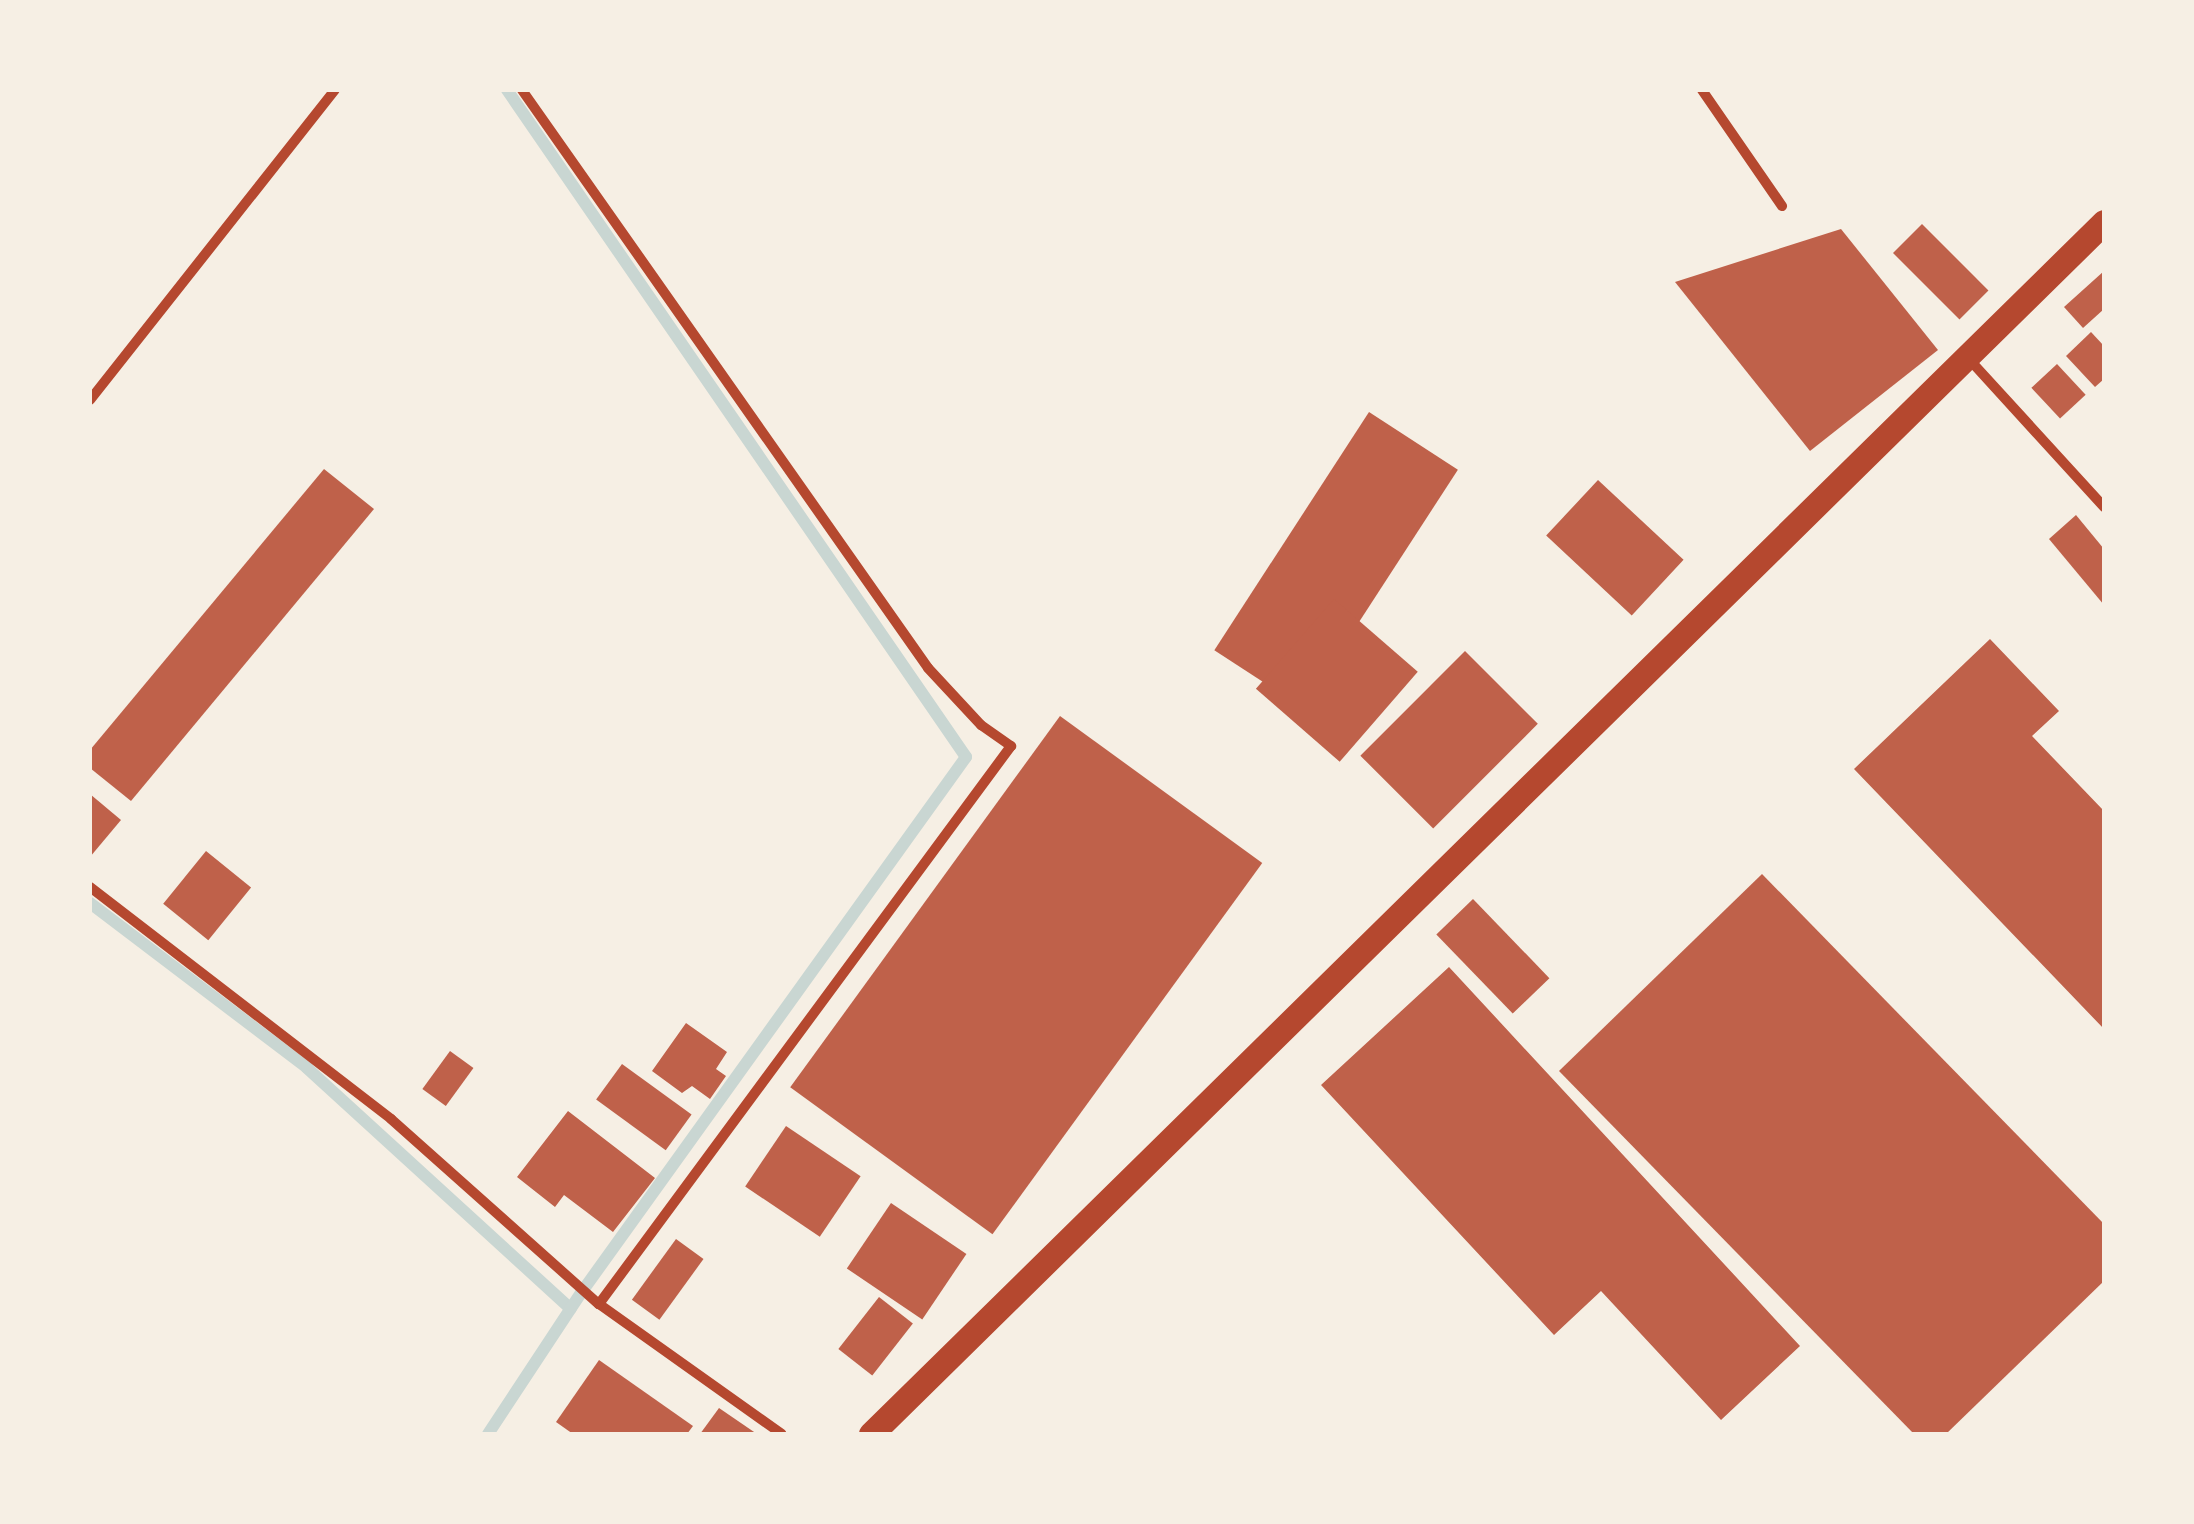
<!DOCTYPE html>
<style>
body{margin:0}
#map{position:relative;width:2194px;height:1524px;overflow:hidden;background:#f6efe4;font-family:Barlow,sans-serif}
div>[style]{position:absolute}
.stream>*{height:12px;margin:-6px;padding:0 6px;transform-origin:6px;border-radius:6px;background:#c9d6d2}
.building>*{inset:0;background:#bf614a;transform-origin:0 0}
.minor>*{height:10px;margin:-5px;padding:0 5px;transform-origin:5px;border-radius:5px;background:#b5482f}
.primary>*{height:25px;margin:-12.5px;padding:0 12.5px;transform-origin:12.5px;border-radius:12.5px;background:#b5482f}
span{translate:-50% -50%;white-space:nowrap;text-align:center;line-height:1.15;-webkit-text-stroke:8px #f6efe4;paint-order:stroke}
.frame{position:absolute;inset:0;border:92px solid #f6efe4;pointer-events:none}
</style>
<div id="map">
<div class="stream">
<div style="left:90px;top:903px;width:273px;rotate:37.2deg"></div>
<div style="left:307px;top:1068px;width:357px;rotate:42.4deg"></div>
<div style="left:488px;top:1434px;width:169px;rotate:-56.6deg"></div>
<div style="left:581px;top:1293px;width:660px;rotate:-54.31deg"></div>
<div style="left:966px;top:757px;width:810px;rotate:-124.53deg"></div>
</div>
<div class="building">
<div style="left:1922px;top:224px;width:94px;height:41px;rotate:45deg"></div>
<div style="clip-path:polygon(1841px 229px,1938px 350px,1810px 451px,1675px 282px)"></div>
<div style="clip-path:polygon(2104px 271px,2104px 309px,2083px 328px,2064px 307px)"></div>
<div style="clip-path:polygon(2091px 332px,2104px 346px,2104px 379px,2095px 387px,2066px 356px)"></div>
<div style="left:2057px;top:364px;width:42px;height:35px;rotate:47deg"></div>
<div style="left:1369px;top:412px;width:106px;height:284px;rotate:33deg"></div>
<div style="clip-path:polygon(324px 469px,374px 509px,131px 801px,90px 768px,90px 750px)"></div>
<div style="left:1598px;top:480px;width:117px;height:76px;rotate:43deg"></div>
<div style="clip-path:polygon(2076px 515px,2104px 549px,2104px 605px,2049px 539px)"></div>
<div style="left:1334px;top:599px;width:111px;height:119px;rotate:41deg"></div>
<div style="clip-path:polygon(1990px 639px,2059px 711px,2032px 736px,2104px 811px,2104px 1029px,1854px 769px)"></div>
<div style="left:1465px;top:651px;width:103px;height:148px;rotate:45deg"></div>
<div style="left:1060px;top:716px;width:250px;height:459px;rotate:36deg"></div>
<div style="clip-path:polygon(90px 794px,121px 820px,90px 857px)"></div>
<div style="left:206px;top:851px;width:58px;height:68px;rotate:39deg"></div>
<div style="clip-path:polygon(1762px 874px,2104px 1224px,2104px 1281px,1946px 1434px,1914px 1434px,1559px 1071px)"></div>
<div style="left:1473px;top:899px;width:110px;height:51px;rotate:46deg"></div>
<div style="clip-path:polygon(1449px 967px,1800px 1346px,1721px 1420px,1601px 1291px,1554px 1335px,1321px 1085px)"></div>
<div style="clip-path:polygon(686px 1023px,727px 1052px,716px 1069px,726px 1076px,710px 1099px,692px 1086px,682px 1093px,652px 1071px)"></div>
<div style="left:450px;top:1051px;width:29px;height:47px;rotate:36deg"></div>
<div style="left:622px;top:1064px;width:86px;height:44px;rotate:36deg"></div>
<div style="clip-path:polygon(568px 1111px,655px 1178px,613px 1232px,564px 1195px,555px 1207px,517px 1177px)"></div>
<div style="left:786px;top:1126px;width:90px;height:73px;rotate:34deg"></div>
<div style="left:891px;top:1203px;width:91px;height:79px;rotate:34deg"></div>
<div style="left:676px;top:1239px;width:34px;height:75px;rotate:36deg"></div>
<div style="left:879px;top:1297px;width:43px;height:66px;rotate:38deg"></div>
<div style="clip-path:polygon(599px 1360px,693px 1426px,687px 1434px,573px 1434px,556px 1422px)"></div>
<div style="clip-path:polygon(719px 1408px,757px 1434px,700px 1434px)"></div>
</div>
<div class="minor">
<div style="left:522px;top:90px;width:706px;rotate:54.91deg"></div>
<div style="left:928px;top:668px;width:78px;rotate:47.1deg"></div>
<div style="left:981px;top:725px;width:37px;rotate:35deg"></div>
<div style="left:1011px;top:746px;width:694px;rotate:126.44deg"></div>
<div style="left:599px;top:1304px;width:224px;rotate:35.4deg"></div>
<div style="left:1702px;top:90px;width:141px;rotate:55.4deg"></div>
<div style="left:1968px;top:358px;width:202px;rotate:47.6deg"></div>
<div style="left:90px;top:400px;width:395px;rotate:-51.7deg"></div>
<div style="left:90px;top:887px;width:380px;rotate:37.6deg"></div>
<div style="left:391px;top:1119px;width:278px;rotate:41.7deg"></div>
</div>
<div class="primary">
<div style="left:871px;top:1434px;width:1729px;rotate:-44.51deg"></div>
</div>
<div class="frame"></div>
</div>
